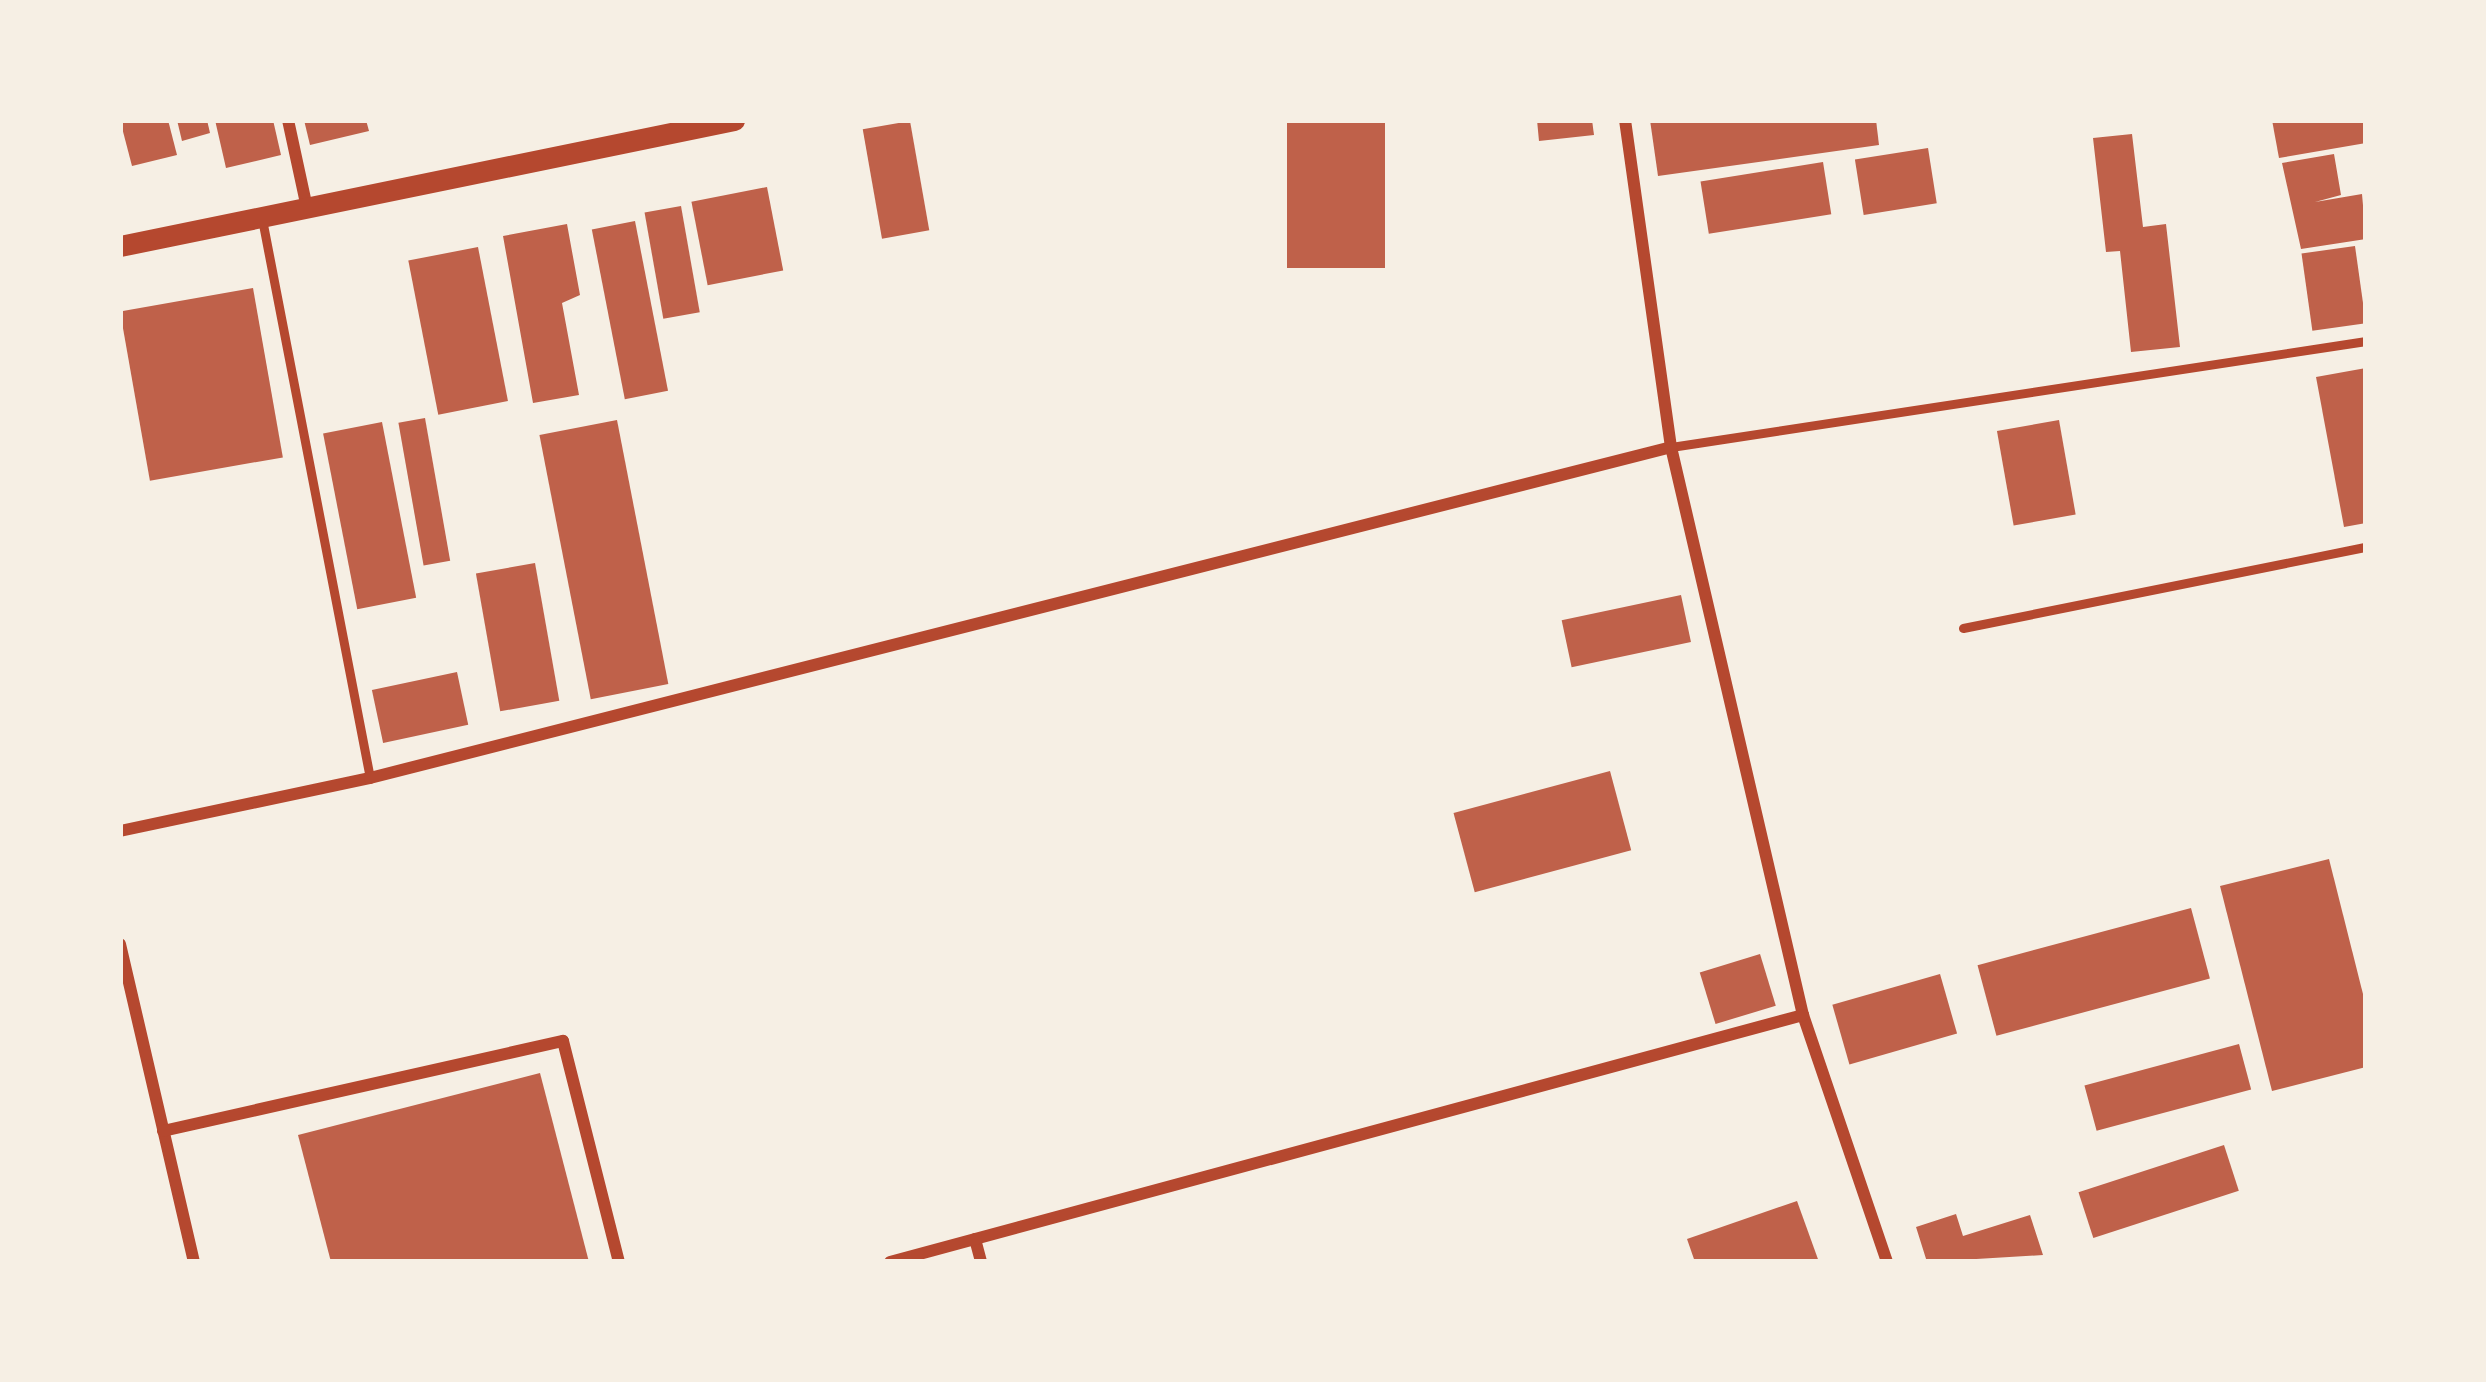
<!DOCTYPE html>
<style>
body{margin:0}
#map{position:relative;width:2486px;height:1382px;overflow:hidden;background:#f6efe4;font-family:"Fira Sans Condensed",sans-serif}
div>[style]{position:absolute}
.building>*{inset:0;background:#bf614a;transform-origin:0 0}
.service>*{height:9px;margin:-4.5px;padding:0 4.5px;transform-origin:4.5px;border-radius:4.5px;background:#b5482f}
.minor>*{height:12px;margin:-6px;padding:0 6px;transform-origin:6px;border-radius:6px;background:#b5482f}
.tertiary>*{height:21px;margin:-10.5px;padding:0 10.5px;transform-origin:10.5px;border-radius:10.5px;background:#b5482f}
span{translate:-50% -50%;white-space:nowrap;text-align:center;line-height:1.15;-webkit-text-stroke:10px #f6efe4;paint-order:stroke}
.frame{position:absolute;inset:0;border:123px solid #f6efe4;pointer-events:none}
</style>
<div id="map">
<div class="building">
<div style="clip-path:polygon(120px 120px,168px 120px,177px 155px,132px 166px)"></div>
<div style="clip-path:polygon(177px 120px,207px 120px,210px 133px,182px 141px)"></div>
<div style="clip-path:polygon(215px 120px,273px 120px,281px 155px,226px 168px)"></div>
<div style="clip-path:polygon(304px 120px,366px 120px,369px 131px,310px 145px)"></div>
<div style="left:1287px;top:120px;width:98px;height:148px"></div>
<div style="clip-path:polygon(1537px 120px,1592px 120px,1594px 135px,1539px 141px)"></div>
<div style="clip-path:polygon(1650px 120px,1876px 120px,1879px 145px,1658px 176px)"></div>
<div style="clip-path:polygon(2272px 120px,2366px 120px,2366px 143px,2279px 158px)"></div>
<div style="left:910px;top:121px;width:111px;height:48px;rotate:80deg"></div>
<div style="clip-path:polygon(2132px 134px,2143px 227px,2166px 224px,2180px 347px,2131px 352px,2120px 251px,2106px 252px,2093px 138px)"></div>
<div style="left:1928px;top:148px;width:56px;height:74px;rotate:81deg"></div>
<div style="clip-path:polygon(2334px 154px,2341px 195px,2315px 202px,2362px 194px,2366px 239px,2301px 249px,2282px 163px)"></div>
<div style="left:1823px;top:162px;width:53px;height:124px;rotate:81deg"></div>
<div style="left:767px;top:187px;width:85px;height:77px;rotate:79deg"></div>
<div style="left:681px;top:206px;width:108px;height:37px;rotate:80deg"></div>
<div style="left:635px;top:221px;width:173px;height:44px;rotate:79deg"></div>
<div style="clip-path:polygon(567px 224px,580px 295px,562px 303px,579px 395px,533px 403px,503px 236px)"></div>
<div style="left:2355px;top:246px;width:78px;height:54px;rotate:82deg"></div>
<div style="left:478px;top:247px;width:157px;height:71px;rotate:79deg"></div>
<div style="left:253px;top:288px;width:172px;height:135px;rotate:80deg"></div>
<div style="clip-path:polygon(2366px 368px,2366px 523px,2344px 527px,2316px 377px)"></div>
<div style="left:425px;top:418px;width:145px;height:27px;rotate:80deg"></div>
<div style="left:617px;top:420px;width:269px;height:79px;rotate:79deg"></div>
<div style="left:2059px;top:420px;width:96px;height:63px;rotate:80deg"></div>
<div style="left:382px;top:422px;width:179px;height:60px;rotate:79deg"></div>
<div style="left:535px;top:563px;width:140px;height:60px;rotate:80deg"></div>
<div style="left:1681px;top:595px;width:48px;height:122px;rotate:78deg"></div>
<div style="left:457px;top:672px;width:54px;height:87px;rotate:78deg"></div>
<div style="left:1610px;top:771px;width:82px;height:162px;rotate:75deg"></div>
<div style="clip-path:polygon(2329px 859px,2366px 1006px,2366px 1067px,2272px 1091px,2220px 886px)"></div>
<div style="left:2191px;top:908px;width:73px;height:221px;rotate:75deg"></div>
<div style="left:1760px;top:954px;width:54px;height:63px;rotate:73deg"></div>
<div style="left:1940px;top:974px;width:62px;height:112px;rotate:74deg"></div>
<div style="left:2239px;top:1044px;width:47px;height:160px;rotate:75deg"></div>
<div style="clip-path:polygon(540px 1073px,589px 1262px,331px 1262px,298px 1135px)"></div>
<div style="left:2224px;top:1145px;width:48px;height:153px;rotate:72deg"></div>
<div style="clip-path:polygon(1797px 1201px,1819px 1262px,1695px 1262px,1687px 1239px)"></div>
<div style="clip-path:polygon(1956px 1214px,1963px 1236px,2030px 1215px,2043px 1255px,1927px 1262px,1916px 1227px)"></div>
</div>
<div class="service">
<div style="left:262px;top:219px;width:569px;rotate:79.07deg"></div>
<div style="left:1671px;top:447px;width:703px;rotate:-8.67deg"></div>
<div style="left:1963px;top:628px;width:411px;rotate:-11.4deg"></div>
</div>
<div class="minor">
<div style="left:288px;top:120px;width:90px;rotate:77.8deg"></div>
<div style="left:1625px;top:120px;width:330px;rotate:82deg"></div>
<div style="left:1671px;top:447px;width:583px;rotate:76.92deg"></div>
<div style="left:1803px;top:1015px;width:261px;rotate:71.2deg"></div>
<div style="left:120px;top:831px;width:256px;rotate:-12deg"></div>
<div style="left:370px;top:778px;width:1342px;rotate:-14.27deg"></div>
<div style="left:120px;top:944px;width:326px;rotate:76.9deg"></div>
<div style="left:163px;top:1131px;width:410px;rotate:-12.7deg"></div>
<div style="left:563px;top:1041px;width:228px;rotate:75.8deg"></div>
<div style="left:975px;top:1239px;width:24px;rotate:75deg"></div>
<div style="left:890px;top:1262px;width:946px;rotate:-15.14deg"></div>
</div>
<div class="tertiary">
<div style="left:120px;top:246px;width:627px;rotate:-11.6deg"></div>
</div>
<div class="frame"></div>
</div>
